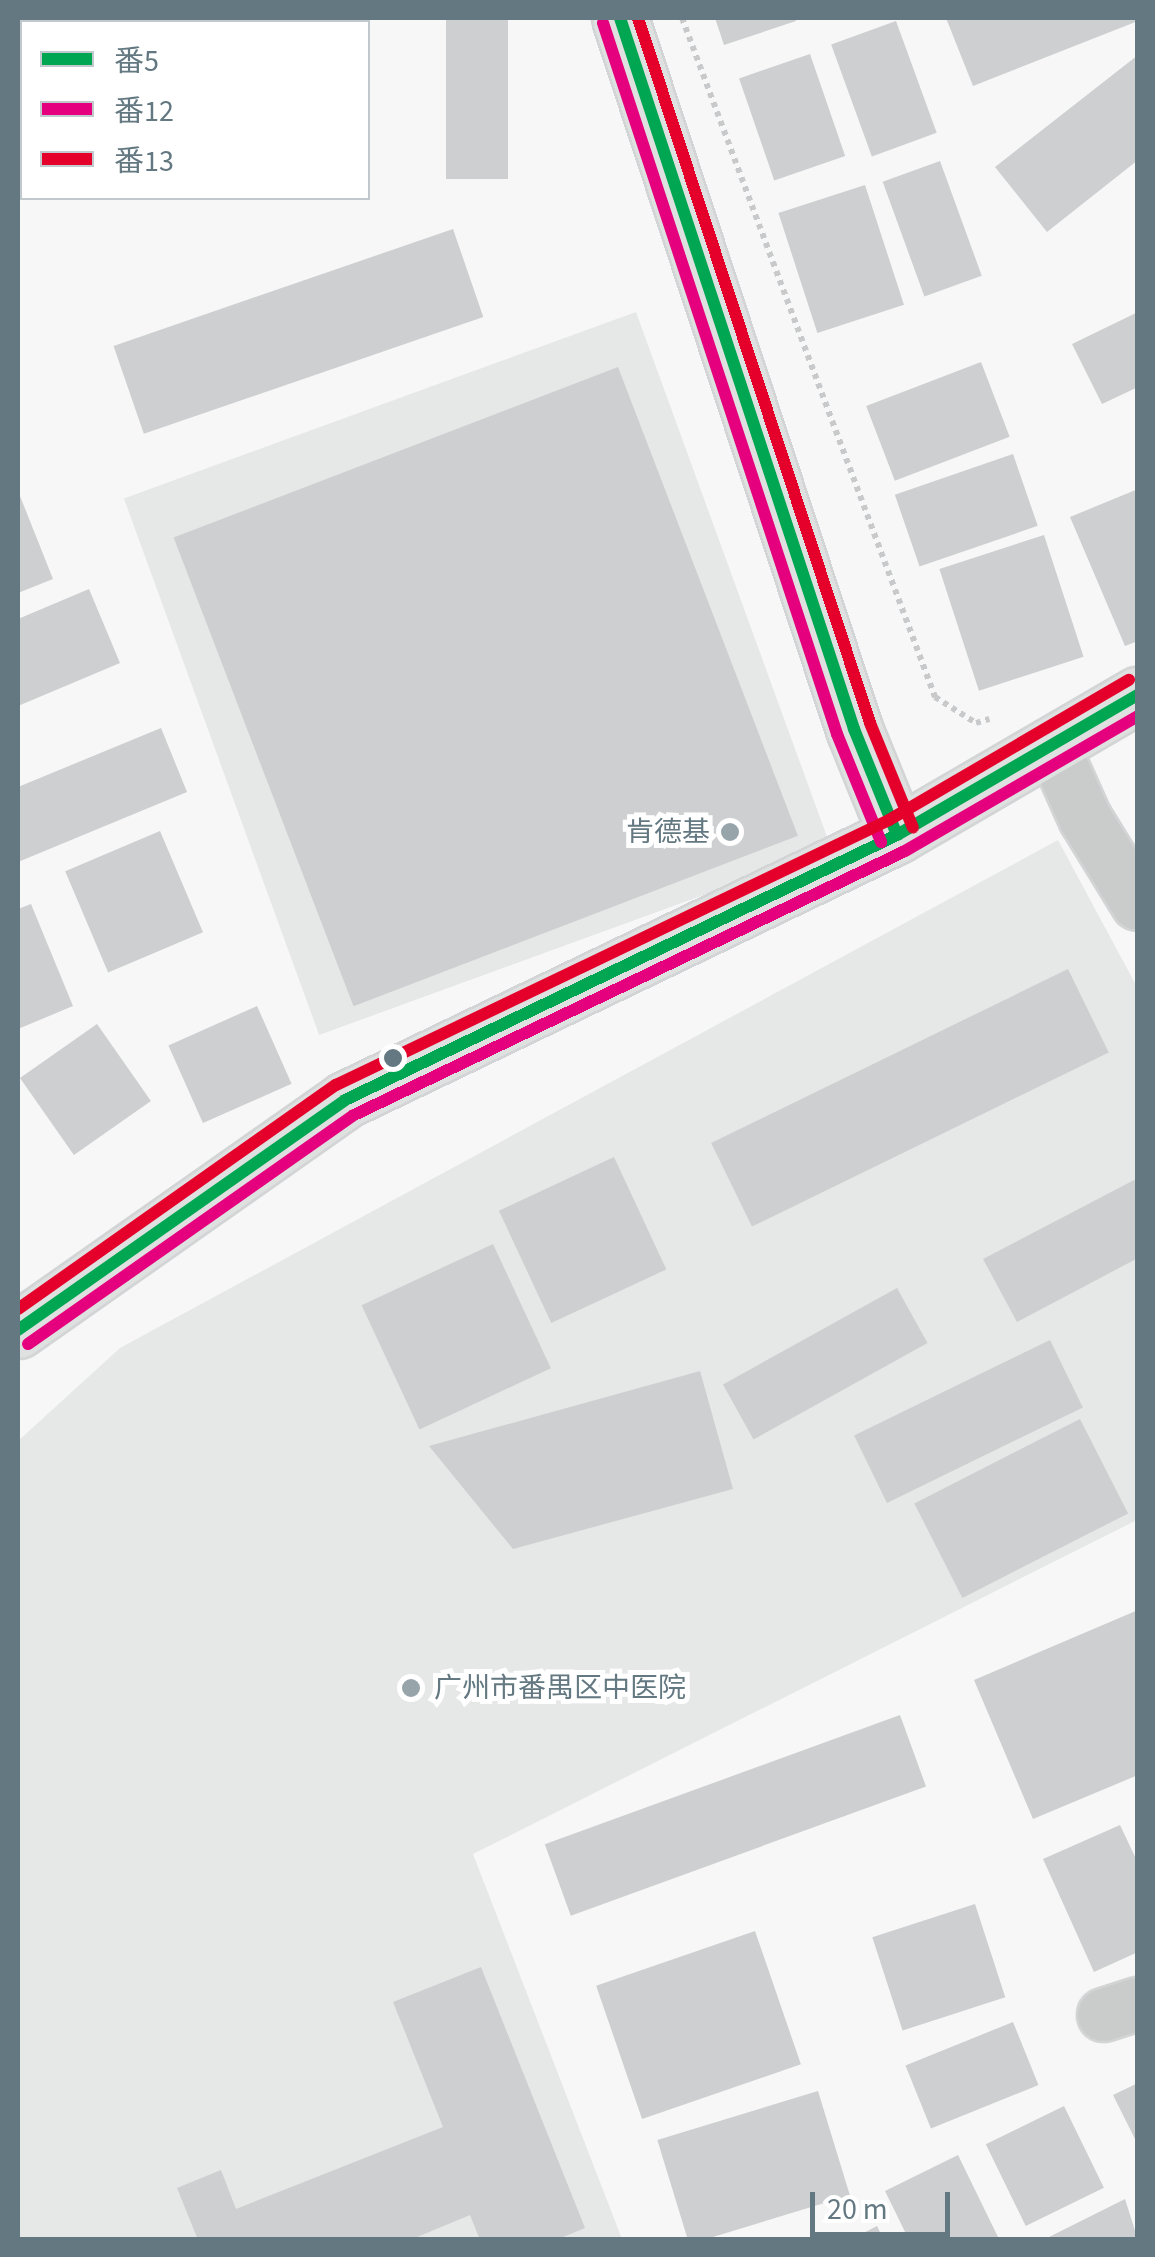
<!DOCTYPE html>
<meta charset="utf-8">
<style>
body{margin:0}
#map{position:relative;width:1155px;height:2257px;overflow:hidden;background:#f7f7f7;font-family:"Source Sans 3","Noto Sans SC",sans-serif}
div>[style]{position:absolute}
.built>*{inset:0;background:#e6e8e7;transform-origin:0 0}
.building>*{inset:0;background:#cdcfd0;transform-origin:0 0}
.path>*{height:6px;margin-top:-3px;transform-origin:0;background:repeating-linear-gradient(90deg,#c8c9ca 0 5px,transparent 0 10px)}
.roads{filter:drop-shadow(2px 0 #d3d4d5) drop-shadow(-2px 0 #d3d4d5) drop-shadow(0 2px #d3d4d5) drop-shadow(0 -2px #d3d4d5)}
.minor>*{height:52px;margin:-26px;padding:0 26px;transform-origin:26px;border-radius:26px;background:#cacccc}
.primary>*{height:55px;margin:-27.5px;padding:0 27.5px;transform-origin:27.5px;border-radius:27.5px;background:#dfe0e0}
.bus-1>*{height:12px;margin:-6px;padding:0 6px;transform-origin:6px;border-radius:6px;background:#00a651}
.bus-2>*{height:12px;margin:-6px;padding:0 6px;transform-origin:6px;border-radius:6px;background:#e5007d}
.bus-3>*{height:12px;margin:-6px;padding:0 6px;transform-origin:6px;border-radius:6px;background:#e4002b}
.dots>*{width:28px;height:28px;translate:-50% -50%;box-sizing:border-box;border:5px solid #fff;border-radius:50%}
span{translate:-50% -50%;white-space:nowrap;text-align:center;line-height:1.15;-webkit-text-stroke:10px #fff;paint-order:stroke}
.poi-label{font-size:28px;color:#637881}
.right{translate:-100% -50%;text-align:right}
.left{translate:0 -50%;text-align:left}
.frame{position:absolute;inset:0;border:20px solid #637881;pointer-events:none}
.legend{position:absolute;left:20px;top:20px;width:350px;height:180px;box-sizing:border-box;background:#fff;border:2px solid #c1c9cd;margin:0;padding:12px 18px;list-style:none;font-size:30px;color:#637881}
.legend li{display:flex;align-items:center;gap:20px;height:50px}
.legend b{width:50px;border:2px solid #c1c9cd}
.scale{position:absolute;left:810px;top:2192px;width:140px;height:45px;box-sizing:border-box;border:5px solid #637881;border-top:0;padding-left:12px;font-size:30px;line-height:35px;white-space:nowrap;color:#637881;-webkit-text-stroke:8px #fff;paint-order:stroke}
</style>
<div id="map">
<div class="built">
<div style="left:636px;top:312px;width:571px;height:545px;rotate:70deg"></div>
<div style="clip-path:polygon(1058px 840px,1137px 987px,1137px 1520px,473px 1854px,622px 2239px,18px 2240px,18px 1441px,120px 1348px)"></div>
</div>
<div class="building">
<div style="clip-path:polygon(18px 18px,260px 18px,22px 22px,18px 92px)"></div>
<div style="left:446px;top:18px;width:62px;height:161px"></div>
<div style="clip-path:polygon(715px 18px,795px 18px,796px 21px,724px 45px)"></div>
<div style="clip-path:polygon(946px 18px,1138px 18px,1138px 21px,973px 86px)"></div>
<div style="left:896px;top:21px;width:119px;height:69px;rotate:70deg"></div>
<div style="left:810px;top:54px;width:108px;height:75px;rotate:71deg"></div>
<div style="clip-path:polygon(1138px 55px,1138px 160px,1047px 232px,995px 167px)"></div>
<div style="left:940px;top:161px;width:122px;height:61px;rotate:70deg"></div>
<div style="left:865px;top:185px;width:126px;height:91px;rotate:72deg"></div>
<div style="left:453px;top:229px;width:93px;height:359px;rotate:71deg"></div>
<div style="clip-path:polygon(1138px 312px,1138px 387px,1102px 404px,1072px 344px)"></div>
<div style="left:981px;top:362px;width:80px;height:123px;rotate:69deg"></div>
<div style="left:618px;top:367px;width:502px;height:476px;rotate:69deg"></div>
<div style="left:1013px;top:454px;width:76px;height:125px;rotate:71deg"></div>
<div style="clip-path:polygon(1138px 489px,1138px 641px,1125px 646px,1070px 517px)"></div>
<div style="clip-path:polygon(18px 491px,53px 579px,18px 593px)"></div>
<div style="left:1044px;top:535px;width:128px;height:110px;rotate:72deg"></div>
<div style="clip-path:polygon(89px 589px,120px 663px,18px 706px,18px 619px)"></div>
<div style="clip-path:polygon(161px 728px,187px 792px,18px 862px,18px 787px)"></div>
<div style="left:160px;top:831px;width:110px;height:103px;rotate:67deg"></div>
<div style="clip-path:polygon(31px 904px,73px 1006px,18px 1029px,18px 909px)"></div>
<div style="left:1068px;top:969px;width:93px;height:397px;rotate:64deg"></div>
<div style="left:257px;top:1006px;width:85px;height:97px;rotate:66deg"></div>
<div style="left:97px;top:1024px;width:94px;height:94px;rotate:55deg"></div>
<div style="left:614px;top:1157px;width:124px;height:127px;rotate:65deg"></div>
<div style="clip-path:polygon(1138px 1178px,1138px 1258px,1017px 1322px,983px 1259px)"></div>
<div style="left:493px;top:1244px;width:137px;height:145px;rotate:65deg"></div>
<div style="left:897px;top:1288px;width:63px;height:199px;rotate:61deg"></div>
<div style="left:1050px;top:1340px;width:75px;height:218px;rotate:64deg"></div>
<div style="clip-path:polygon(700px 1371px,733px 1489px,513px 1549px,429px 1446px)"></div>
<div style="left:1080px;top:1419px;width:106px;height:186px;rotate:63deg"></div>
<div style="clip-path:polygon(1138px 1610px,1138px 1775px,1033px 1819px,974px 1680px)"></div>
<div style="left:900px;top:1715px;width:76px;height:378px;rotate:70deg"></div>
<div style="clip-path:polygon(1120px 1825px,1138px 1863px,1138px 1952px,1094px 1972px,1043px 1859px)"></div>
<div style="left:975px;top:1904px;width:98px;height:108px;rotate:72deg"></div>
<div style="left:755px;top:1931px;width:141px;height:168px;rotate:71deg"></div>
<div style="clip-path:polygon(481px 1967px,585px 2228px,556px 2240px,480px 2240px,470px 2215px,410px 2240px,198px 2240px,177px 2188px,221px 2170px,236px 2209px,443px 2127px,393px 2002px)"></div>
<div style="left:1013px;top:2022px;width:68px;height:116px;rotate:68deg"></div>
<div style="clip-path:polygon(1138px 2083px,1138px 2145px,1113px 2095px)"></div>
<div style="left:818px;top:2091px;width:109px;height:168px;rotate:73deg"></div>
<div style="left:1064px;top:2106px;width:91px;height:87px;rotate:64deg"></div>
<div style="clip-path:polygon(958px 2155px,998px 2237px,909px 2240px,885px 2191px)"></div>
<div style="clip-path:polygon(1125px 2199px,1138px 2240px,1043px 2240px)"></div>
<div style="clip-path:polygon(877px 2226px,884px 2240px,850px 2240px)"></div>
</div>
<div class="path">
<div style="left:682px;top:18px;width:725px;rotate:69.56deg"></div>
<div style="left:935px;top:697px;width:49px;rotate:32.4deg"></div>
<div style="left:976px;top:723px;width:14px;rotate:-17deg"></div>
</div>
<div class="roads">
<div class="minor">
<div style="left:1052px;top:744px;width:81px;rotate:66deg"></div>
<div style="left:1085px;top:818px;width:101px;rotate:58.4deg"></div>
<div style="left:1104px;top:2015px;width:36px;rotate:-18deg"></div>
</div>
<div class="primary">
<div style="left:620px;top:18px;width:749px;rotate:71.78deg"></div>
<div style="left:854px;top:729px;width:114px;rotate:67.9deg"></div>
<div style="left:18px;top:1330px;width:400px;rotate:-35.1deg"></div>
<div style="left:345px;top:1100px;width:612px;rotate:-25.64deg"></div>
<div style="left:897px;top:835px;width:279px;rotate:-30.2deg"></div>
</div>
</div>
<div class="bus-1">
<div style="left:620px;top:18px;width:749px;rotate:71.78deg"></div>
<div style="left:854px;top:729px;width:114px;rotate:67.9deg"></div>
<div style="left:18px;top:1330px;width:400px;rotate:-35.1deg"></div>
<div style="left:345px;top:1100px;width:612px;rotate:-25.64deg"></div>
<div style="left:897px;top:835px;width:279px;rotate:-30.2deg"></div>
</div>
<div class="bus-2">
<div style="left:603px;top:23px;width:749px;rotate:71.78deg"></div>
<div style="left:837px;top:734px;width:117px;rotate:67.8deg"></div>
<div style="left:28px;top:1344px;width:398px;rotate:-35.1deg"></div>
<div style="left:354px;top:1115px;width:611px;rotate:-25.6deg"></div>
<div style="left:905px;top:851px;width:269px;rotate:-30.1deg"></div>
</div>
<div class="bus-3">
<div style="left:638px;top:18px;width:742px;rotate:71.78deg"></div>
<div style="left:870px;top:723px;width:113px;rotate:67.7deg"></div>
<div style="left:18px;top:1309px;width:389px;rotate:-35.2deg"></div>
<div style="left:336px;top:1085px;width:613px;rotate:-25.6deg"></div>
<div style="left:889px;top:820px;width:278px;rotate:-30.3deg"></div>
</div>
<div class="dots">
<div style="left:730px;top:832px;background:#97a4aa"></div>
<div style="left:393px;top:1058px;background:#637881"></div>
<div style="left:411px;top:1688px;background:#97a4aa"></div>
</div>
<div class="poi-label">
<span class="right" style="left:710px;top:832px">肯德基</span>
<span class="left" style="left:434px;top:1688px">广州市番禺区中医院</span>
</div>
<div class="frame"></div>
<ul class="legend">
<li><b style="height:12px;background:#00a651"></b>番5</li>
<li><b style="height:12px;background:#e5007d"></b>番12</li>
<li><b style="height:12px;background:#e4002b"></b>番13</li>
</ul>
<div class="scale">20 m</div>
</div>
